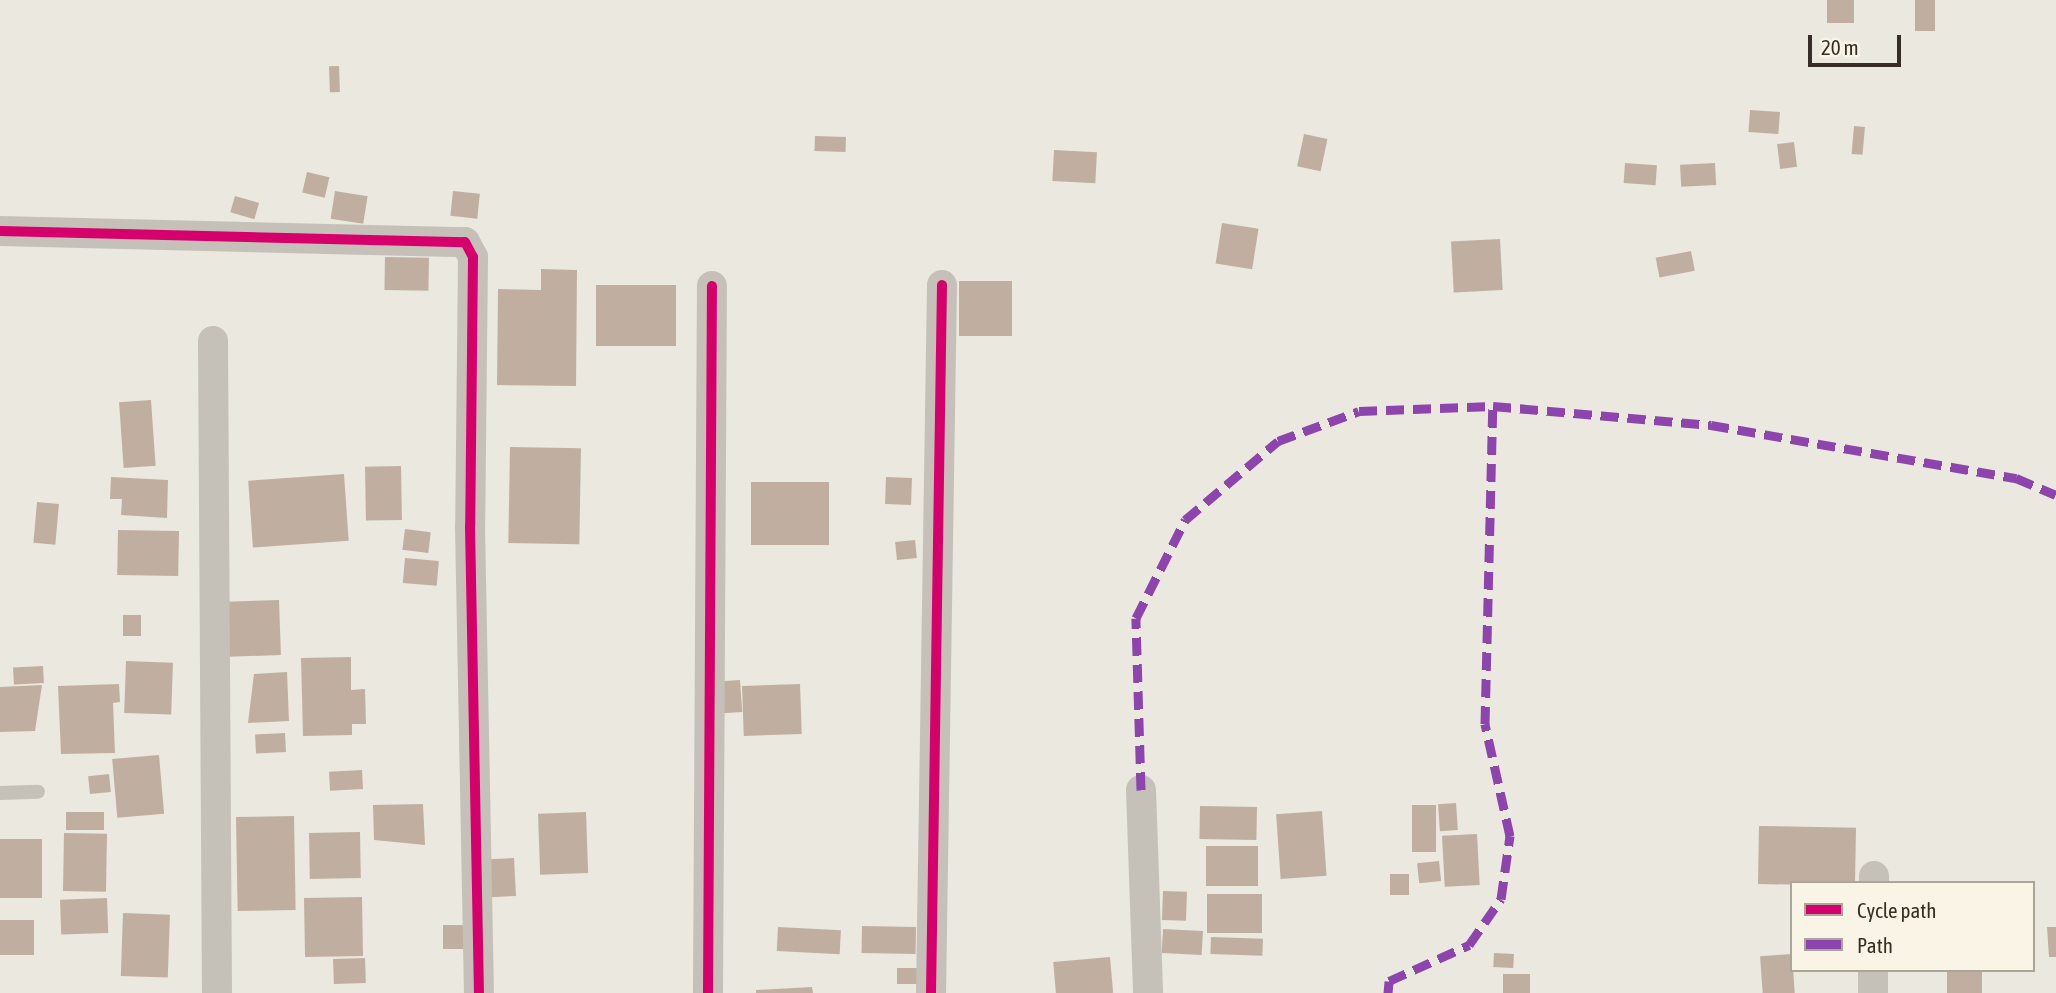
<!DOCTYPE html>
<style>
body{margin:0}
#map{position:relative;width:2056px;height:993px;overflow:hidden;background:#ebe8df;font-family:"Asap Condensed",sans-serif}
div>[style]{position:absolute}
.building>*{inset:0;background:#c0afa0;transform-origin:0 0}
.service>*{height:14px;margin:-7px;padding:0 7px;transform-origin:7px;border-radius:7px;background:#c5c0b8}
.minor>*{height:30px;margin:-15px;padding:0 15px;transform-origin:15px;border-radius:15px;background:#c5c0b8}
.quiet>*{height:9px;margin-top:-4.5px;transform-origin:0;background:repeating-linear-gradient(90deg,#8e44ad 0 18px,transparent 0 27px)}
.cycleway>*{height:10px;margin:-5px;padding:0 5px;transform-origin:5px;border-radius:5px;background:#d6006c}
span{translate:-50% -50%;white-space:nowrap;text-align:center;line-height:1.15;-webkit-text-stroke:5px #f9f4e5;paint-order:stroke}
.legend{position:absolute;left:1790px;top:881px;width:245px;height:91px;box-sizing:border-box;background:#f9f4e5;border:2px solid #aba499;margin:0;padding:9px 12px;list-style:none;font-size:21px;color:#352d26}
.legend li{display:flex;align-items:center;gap:14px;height:35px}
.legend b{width:35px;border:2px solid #aba499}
.scale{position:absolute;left:1808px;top:35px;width:93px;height:32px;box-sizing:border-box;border:4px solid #352d26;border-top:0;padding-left:9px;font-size:21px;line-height:24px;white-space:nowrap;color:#352d26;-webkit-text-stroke:5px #f9f4e5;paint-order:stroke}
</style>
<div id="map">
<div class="building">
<div style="left:1827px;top:0;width:27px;height:23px"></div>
<div style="left:1915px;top:0;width:20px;height:31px"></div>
<div style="left:339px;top:66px;width:26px;height:10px;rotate:88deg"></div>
<div style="left:1750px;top:110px;width:30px;height:22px;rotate:4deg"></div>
<div style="left:1854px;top:126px;width:11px;height:28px;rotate:5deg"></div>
<div style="left:1304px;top:134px;width:24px;height:33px;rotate:12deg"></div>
<div style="left:815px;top:136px;width:31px;height:15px;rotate:2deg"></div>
<div style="left:1794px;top:142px;width:25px;height:17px;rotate:83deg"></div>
<div style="left:1054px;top:150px;width:43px;height:31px;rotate:3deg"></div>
<div style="left:1625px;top:163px;width:32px;height:20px;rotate:4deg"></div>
<div style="left:1715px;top:163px;width:22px;height:35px;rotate:87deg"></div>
<div style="left:307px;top:172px;width:23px;height:21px;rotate:13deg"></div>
<div style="left:335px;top:191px;width:33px;height:28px;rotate:9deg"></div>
<div style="left:453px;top:191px;width:27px;height:25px;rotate:6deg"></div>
<div style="left:235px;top:196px;width:25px;height:17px;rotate:16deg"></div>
<div style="left:1222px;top:223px;width:37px;height:41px;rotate:9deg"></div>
<div style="left:1500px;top:239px;width:51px;height:49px;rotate:87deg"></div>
<div style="left:1691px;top:251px;width:20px;height:36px;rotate:79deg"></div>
<div style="left:385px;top:257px;width:44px;height:33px;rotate:1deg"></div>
<div style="clip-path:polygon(541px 269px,577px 270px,576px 386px,497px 385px,498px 289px,541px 290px)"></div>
<div style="left:959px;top:281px;width:53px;height:55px"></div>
<div style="left:676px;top:285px;width:61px;height:80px;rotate:90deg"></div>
<div style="left:151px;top:400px;width:66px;height:32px;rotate:86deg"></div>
<div style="left:510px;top:447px;width:71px;height:96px;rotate:1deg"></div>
<div style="left:401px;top:466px;width:54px;height:36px;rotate:89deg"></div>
<div style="left:344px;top:474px;width:67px;height:96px;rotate:86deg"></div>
<div style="clip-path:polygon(111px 477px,168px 480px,167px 518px,121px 515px,122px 499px,110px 499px)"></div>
<div style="left:886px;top:477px;width:26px;height:27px;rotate:2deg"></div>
<div style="left:751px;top:482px;width:78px;height:63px"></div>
<div style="left:37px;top:502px;width:22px;height:41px;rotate:5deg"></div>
<div style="left:405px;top:529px;width:26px;height:21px;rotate:7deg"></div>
<div style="left:118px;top:530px;width:61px;height:45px;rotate:1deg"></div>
<div style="left:915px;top:540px;width:18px;height:20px;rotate:84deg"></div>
<div style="left:405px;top:558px;width:34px;height:25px;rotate:5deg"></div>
<div style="left:279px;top:600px;width:55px;height:53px;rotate:88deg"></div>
<div style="left:123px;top:615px;width:18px;height:21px"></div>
<div style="clip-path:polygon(351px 657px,351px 690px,365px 689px,366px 724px,352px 724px,352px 735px,303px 736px,301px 658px)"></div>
<div style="left:126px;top:661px;width:47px;height:52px;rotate:2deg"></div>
<div style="left:43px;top:666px;width:17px;height:30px;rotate:87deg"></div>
<div style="clip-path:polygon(287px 672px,289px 721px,248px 723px,254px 674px)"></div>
<div style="left:740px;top:680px;width:32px;height:19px;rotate:86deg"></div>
<div style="clip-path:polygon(119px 684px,120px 702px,113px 703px,115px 753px,61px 754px,58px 686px)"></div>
<div style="left:800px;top:684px;width:50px;height:58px;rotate:88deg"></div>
<div style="clip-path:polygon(42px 685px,35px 731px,0 732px,0 687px)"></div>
<div style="left:285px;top:733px;width:19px;height:30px;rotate:87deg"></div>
<div style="left:159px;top:755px;width:59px;height:47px;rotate:85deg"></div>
<div style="left:362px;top:770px;width:19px;height:33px;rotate:87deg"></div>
<div style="left:109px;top:774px;width:18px;height:21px;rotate:84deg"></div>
<div style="left:1456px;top:803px;width:27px;height:18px;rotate:86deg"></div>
<div style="clip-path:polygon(423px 804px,425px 845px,374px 840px,373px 805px)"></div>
<div style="left:1412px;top:805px;width:24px;height:47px"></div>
<div style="left:1200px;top:806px;width:57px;height:33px;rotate:1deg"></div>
<div style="left:1322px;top:811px;width:65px;height:46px;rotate:86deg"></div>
<div style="left:66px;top:812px;width:38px;height:18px"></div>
<div style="left:586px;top:812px;width:61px;height:48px;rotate:88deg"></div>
<div style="left:294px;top:816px;width:94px;height:58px;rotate:89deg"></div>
<div style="left:1759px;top:826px;width:97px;height:58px;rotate:1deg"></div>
<div style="left:360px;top:832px;width:46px;height:51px;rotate:89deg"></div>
<div style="left:64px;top:833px;width:43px;height:58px;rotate:1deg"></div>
<div style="left:1477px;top:834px;width:51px;height:35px;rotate:87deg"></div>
<div style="left:0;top:839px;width:42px;height:59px"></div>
<div style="left:1206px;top:846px;width:52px;height:40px"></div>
<div style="left:514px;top:858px;width:38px;height:25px;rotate:87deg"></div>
<div style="left:1439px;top:861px;width:20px;height:22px;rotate:84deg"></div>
<div style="left:1390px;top:874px;width:19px;height:21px"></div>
<div style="left:1163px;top:891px;width:24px;height:29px;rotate:2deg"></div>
<div style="left:1207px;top:894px;width:55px;height:39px"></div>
<div style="left:362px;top:897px;width:59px;height:58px;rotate:89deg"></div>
<div style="left:107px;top:898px;width:35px;height:47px;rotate:88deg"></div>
<div style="left:123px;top:913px;width:47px;height:63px;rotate:2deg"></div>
<div style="left:34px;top:920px;width:35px;height:34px;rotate:90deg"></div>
<div style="left:443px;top:925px;width:22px;height:24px"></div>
<div style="left:862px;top:926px;width:54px;height:27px;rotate:1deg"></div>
<div style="left:778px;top:927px;width:63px;height:24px;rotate:3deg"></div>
<div style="clip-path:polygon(2047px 927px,2056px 927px,2056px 957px,2049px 957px)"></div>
<div style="left:1163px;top:929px;width:40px;height:24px;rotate:3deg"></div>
<div style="left:1211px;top:937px;width:52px;height:17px;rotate:2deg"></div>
<div style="left:1494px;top:953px;width:20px;height:14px;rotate:3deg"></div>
<div style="left:1792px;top:954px;width:39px;height:32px;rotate:86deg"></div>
<div style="left:1110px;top:957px;width:36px;height:57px;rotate:85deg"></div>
<div style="left:365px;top:958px;width:25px;height:32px;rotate:88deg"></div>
<div style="left:920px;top:968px;width:16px;height:23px;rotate:90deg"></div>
<div style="left:1947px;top:970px;width:35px;height:23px"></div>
<div style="left:1503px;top:974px;width:27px;height:19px"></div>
<div style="clip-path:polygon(812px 987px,813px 993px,756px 993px,756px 990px)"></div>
</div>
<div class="service">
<div style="left:0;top:793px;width:38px;rotate:-2deg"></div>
</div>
<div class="minor">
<div style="left:0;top:231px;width:465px;rotate:1.4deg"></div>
<div style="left:465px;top:242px;width:17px;rotate:62deg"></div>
<div style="left:473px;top:257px;width:269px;rotate:90.6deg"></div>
<div style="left:470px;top:526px;width:467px;rotate:88.9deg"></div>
<div style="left:213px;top:341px;width:652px;rotate:89.65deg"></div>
<div style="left:1141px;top:790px;width:203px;rotate:88deg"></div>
<div style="left:1874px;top:883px;width:7px;rotate:-90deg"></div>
<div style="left:708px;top:993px;width:707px;rotate:-89.68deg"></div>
<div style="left:931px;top:993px;width:708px;rotate:-89.11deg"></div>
<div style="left:1873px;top:993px;width:23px;rotate:-90deg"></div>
</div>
<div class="quiet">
<div style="left:1141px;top:790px;width:172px;rotate:-91.7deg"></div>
<div style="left:1136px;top:618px;width:110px;rotate:-63.4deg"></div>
<div style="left:1185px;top:520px;width:122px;rotate:-40.3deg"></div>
<div style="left:1278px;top:441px;width:86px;rotate:-20.3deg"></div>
<div style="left:1359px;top:411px;width:134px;rotate:-2.1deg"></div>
<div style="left:1493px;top:406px;width:219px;rotate:5deg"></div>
<div style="left:1711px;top:425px;width:310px;rotate:9.9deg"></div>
<div style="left:2016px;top:478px;width:43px;rotate:23deg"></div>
<div style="left:1388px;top:993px;width:12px;rotate:-85deg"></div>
<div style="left:1389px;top:981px;width:88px;rotate:-24.2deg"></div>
<div style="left:1469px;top:945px;width:56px;rotate:-55.2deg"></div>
<div style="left:1501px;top:899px;width:64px;rotate:-81.9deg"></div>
<div style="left:1510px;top:836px;width:115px;rotate:-102.6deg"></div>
<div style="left:1485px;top:724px;width:318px;rotate:-88.6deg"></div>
</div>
<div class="cycleway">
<div style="left:0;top:231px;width:465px;rotate:1.4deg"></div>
<div style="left:465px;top:242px;width:17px;rotate:62deg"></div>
<div style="left:473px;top:257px;width:269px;rotate:90.6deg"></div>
<div style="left:470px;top:526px;width:467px;rotate:88.9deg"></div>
<div style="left:708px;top:993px;width:707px;rotate:-89.68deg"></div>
<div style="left:931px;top:993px;width:708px;rotate:-89.11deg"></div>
</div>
<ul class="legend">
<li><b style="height:9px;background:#d6006c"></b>Cycle path</li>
<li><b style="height:9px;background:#8e44ad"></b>Path</li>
</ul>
<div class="scale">20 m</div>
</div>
